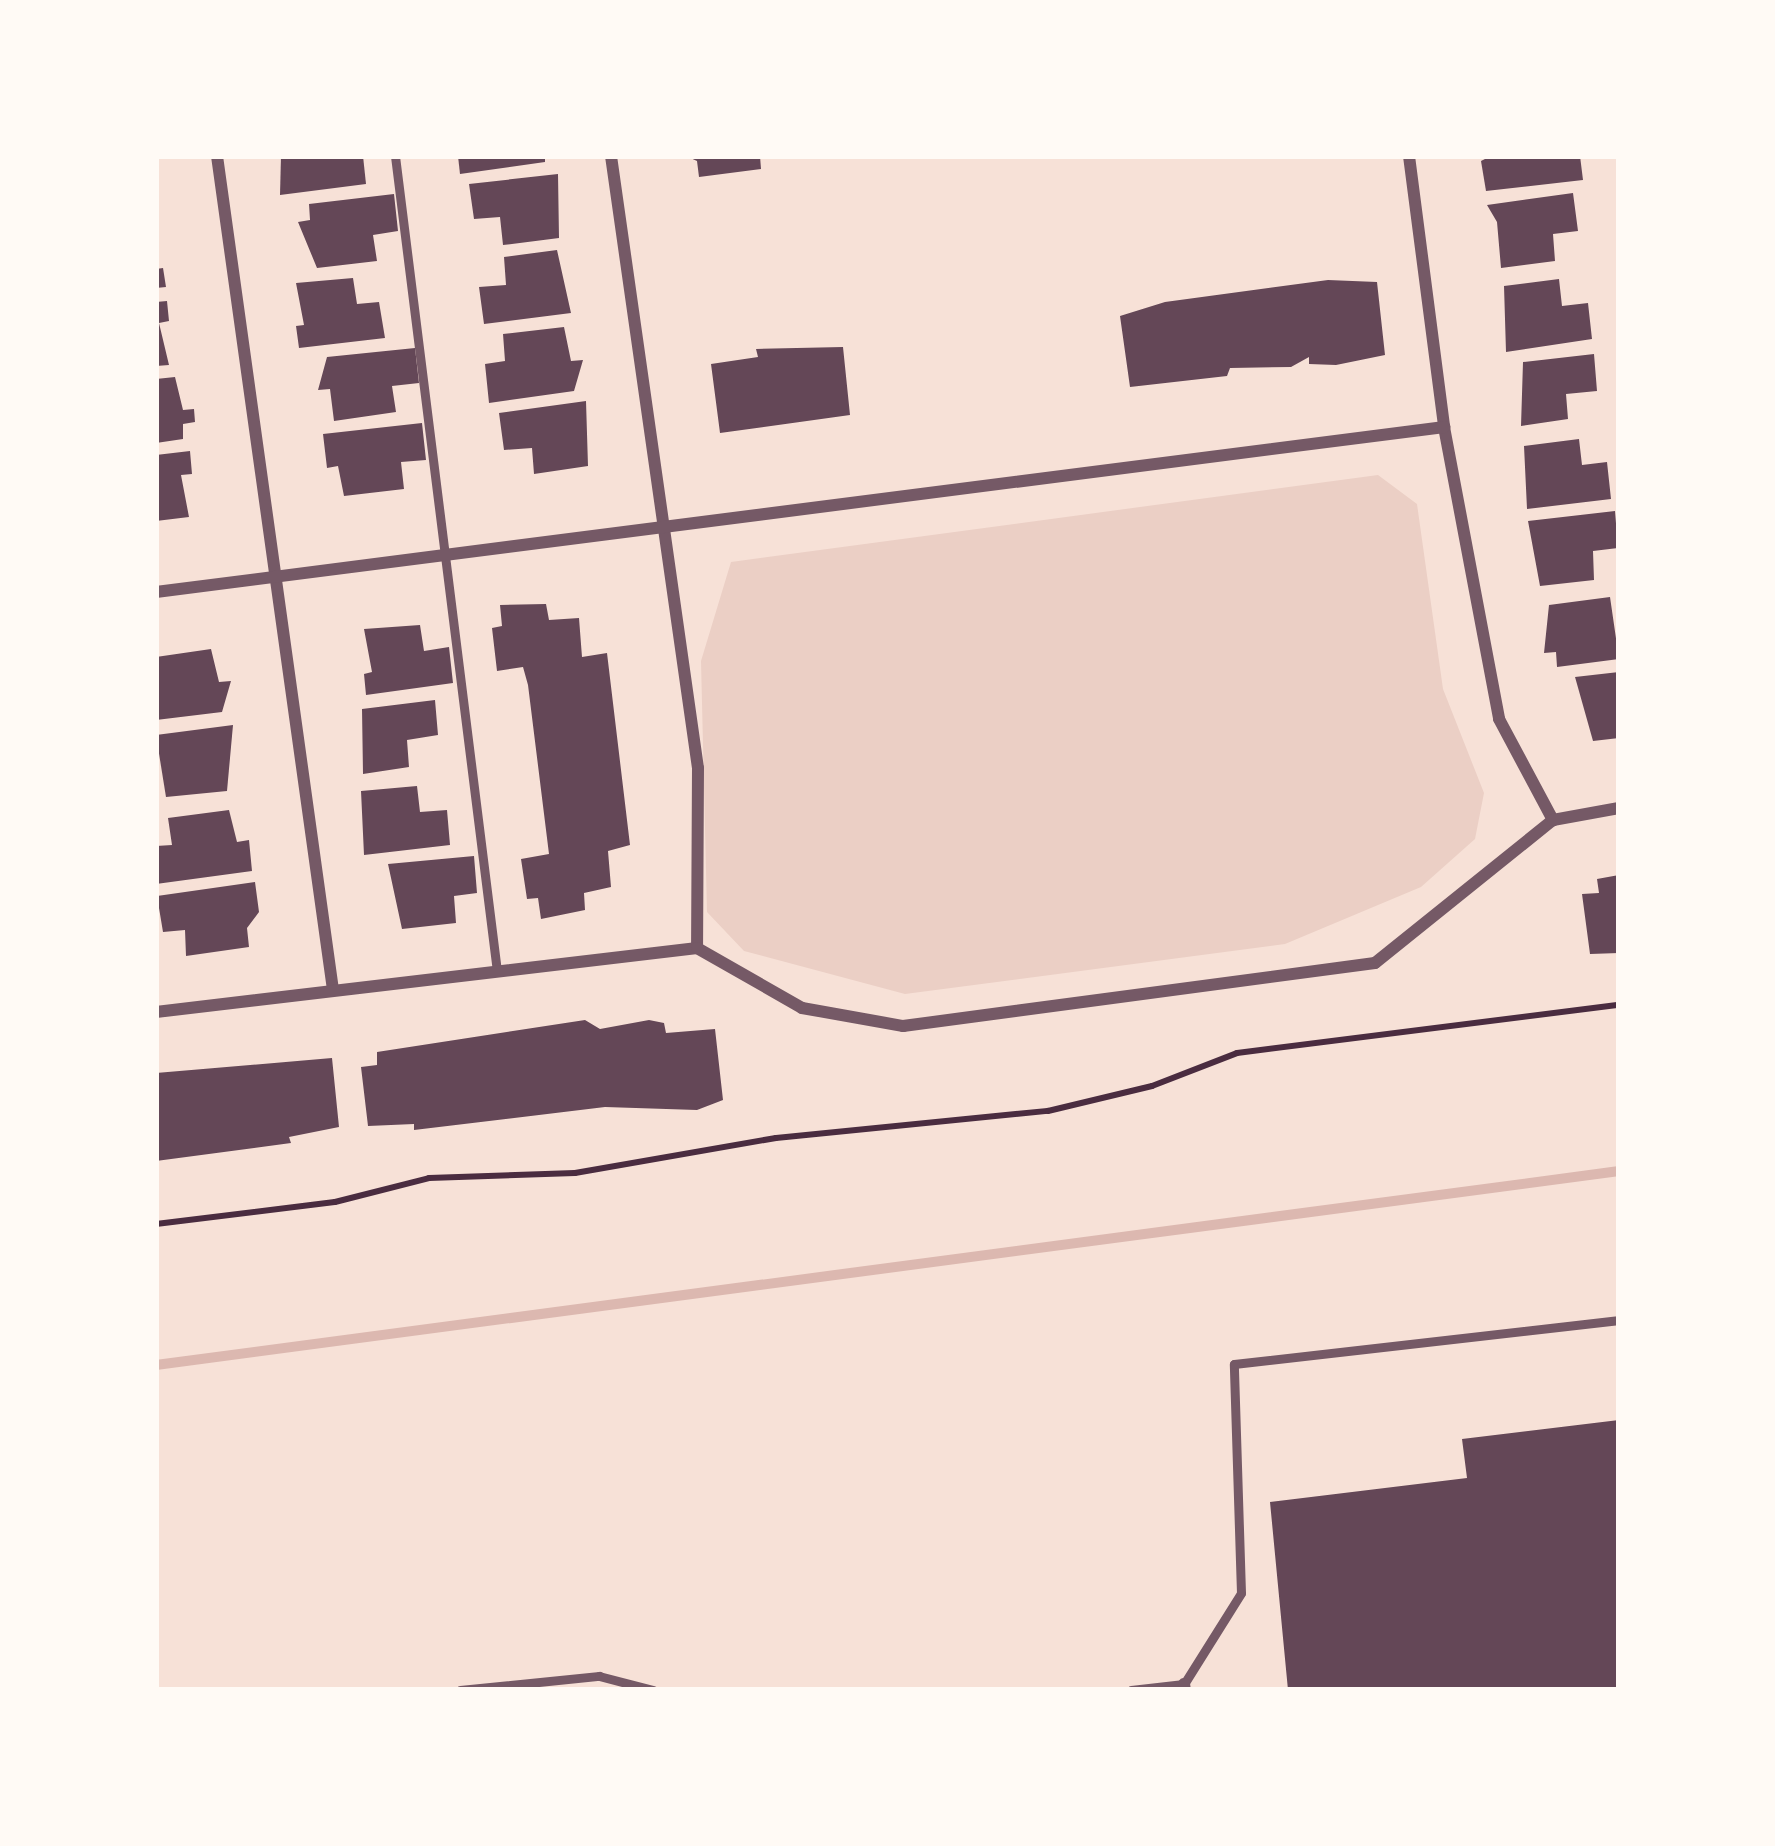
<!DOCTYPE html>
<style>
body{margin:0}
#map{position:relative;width:1775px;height:1846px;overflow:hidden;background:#f7e1d7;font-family:Mulish,sans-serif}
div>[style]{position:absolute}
.green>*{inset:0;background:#ebcfc5}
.stream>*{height:10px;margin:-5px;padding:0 5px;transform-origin:5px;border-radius:5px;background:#dcb8b0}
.building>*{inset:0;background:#644757}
.path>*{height:6px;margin:-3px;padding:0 3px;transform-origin:3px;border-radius:3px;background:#4a2c40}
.service>*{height:9px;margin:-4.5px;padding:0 4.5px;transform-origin:4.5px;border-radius:4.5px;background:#755966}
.minor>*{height:12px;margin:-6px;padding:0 6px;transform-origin:6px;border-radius:6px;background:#755966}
span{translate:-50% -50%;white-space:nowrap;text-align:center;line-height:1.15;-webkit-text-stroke:9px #fffaf5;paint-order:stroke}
.frame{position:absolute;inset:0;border:159px solid #fffaf5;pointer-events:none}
</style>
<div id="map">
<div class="green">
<div style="clip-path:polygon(1378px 475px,1417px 504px,1443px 689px,1484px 793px,1475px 839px,1421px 887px,1285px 944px,905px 994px,744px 951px,707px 912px,701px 661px,731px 562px)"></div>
</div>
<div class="stream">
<div style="left:156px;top:1365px;width:1476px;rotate:-7.55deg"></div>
</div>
<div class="building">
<div style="clip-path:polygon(281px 156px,363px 156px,366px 184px,280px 195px)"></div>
<div style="clip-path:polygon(458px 156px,545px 156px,545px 162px,460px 174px)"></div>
<div style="clip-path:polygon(686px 156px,760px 156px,761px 169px,699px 177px,697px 161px)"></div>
<div style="clip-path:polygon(1491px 156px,1580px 156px,1583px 180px,1486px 191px,1481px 161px)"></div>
<div style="clip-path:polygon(558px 174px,559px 238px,503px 245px,500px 217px,474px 219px,469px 184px)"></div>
<div style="clip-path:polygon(1573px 193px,1578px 231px,1553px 234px,1555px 261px,1501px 268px,1497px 222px,1487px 205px)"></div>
<div style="clip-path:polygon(394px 194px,398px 231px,373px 235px,377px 261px,317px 268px,298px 222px,310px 220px,309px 204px)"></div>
<div style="clip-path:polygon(557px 250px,571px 313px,484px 324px,479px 287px,506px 285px,504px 257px)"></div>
<div style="clip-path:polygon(163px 268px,166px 287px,156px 288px,156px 269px)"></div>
<div style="clip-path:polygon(353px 278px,357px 304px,379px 302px,385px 338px,299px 348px,296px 326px,304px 325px,296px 283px)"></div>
<div style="clip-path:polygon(1559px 279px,1562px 306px,1588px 303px,1592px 339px,1506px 352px,1504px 286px)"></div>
<div style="clip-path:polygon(1328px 280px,1377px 282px,1385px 355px,1336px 365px,1309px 364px,1309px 357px,1291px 367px,1230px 368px,1227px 376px,1130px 387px,1120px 316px,1165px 302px)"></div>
<div style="clip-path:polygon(167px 301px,169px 321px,159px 323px,169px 365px,156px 366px,156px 302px)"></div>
<div style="clip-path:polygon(564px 327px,571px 361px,583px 360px,574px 391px,489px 403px,485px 364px,505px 361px,503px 334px)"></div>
<div style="clip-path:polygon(843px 347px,850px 415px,720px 433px,711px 364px,758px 357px,756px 349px)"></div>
<div style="clip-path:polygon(415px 348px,419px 383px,392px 386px,396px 412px,334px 421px,330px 389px,318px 390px,327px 357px)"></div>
<div style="clip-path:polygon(1594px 354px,1597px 391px,1566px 394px,1568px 419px,1521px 426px,1523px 362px)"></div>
<div style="clip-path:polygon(175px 377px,183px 410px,194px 409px,195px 422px,183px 424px,183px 439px,156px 443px,156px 379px)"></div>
<div style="clip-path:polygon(586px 401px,588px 466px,534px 474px,532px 448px,504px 450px,499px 413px)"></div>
<div style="clip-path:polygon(422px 423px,426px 460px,401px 462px,404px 489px,344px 496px,338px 466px,327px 468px,323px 434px)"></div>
<div style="clip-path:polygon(1579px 439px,1582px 465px,1607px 462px,1611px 499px,1527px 509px,1524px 446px)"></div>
<div style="clip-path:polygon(190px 451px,192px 474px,181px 475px,189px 517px,156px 521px,156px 455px)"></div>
<div style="clip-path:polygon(1615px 511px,1618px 548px,1593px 551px,1594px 580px,1540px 586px,1528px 521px)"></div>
<div style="clip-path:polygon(1610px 597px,1619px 659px,1557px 667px,1556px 652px,1544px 653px,1549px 605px)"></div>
<div style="clip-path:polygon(546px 604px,549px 620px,579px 618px,582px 657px,607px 653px,630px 845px,608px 851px,611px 887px,584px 893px,585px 910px,541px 919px,538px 898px,527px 899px,521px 859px,549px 854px,528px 685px,523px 667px,497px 671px,492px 628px,502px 626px,500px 605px)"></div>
<div style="clip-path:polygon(420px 625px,424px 651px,449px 647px,453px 683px,366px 695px,364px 674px,372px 672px,364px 629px)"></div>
<div style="clip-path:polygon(211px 649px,219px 682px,231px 681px,222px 712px,156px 720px,156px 657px)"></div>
<div style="clip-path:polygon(1619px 672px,1619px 738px,1593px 741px,1575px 677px)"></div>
<div style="clip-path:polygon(435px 700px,438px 735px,407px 740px,409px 767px,363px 774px,362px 709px)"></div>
<div style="clip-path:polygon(233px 725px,227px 791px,166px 797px,156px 735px)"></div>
<div style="clip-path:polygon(417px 786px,420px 812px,447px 810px,450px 845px,364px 855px,361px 791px)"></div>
<div style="clip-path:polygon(229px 810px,237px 842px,249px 840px,252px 871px,156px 884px,156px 846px,172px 845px,168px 818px)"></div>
<div style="clip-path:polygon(474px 856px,477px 893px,454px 896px,456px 923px,402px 929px,388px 864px)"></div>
<div style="clip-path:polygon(1619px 875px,1619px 953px,1590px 954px,1582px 894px,1599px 893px,1597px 879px)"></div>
<div style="clip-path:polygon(255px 882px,259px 912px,247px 928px,249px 947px,186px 956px,185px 930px,163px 932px,157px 896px)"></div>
<div style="clip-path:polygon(585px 1020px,600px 1029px,649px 1020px,664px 1023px,666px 1033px,715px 1029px,723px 1100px,697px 1110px,605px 1107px,414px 1130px,414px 1124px,368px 1126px,361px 1067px,377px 1065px,377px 1052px)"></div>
<div style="clip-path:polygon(332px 1058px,339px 1127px,289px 1137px,291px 1143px,156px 1161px,156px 1073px)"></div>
<div style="clip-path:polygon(1619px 1420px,1619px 1690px,1288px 1690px,1270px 1502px,1467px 1478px,1462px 1439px)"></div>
</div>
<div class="path">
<div style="left:156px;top:1224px;width:180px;rotate:-7deg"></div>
<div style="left:335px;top:1202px;width:97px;rotate:-14.3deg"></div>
<div style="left:429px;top:1178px;width:146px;rotate:-2deg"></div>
<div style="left:575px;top:1173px;width:204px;rotate:-9.9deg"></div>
<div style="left:776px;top:1138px;width:273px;rotate:-5.7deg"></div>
<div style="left:1048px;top:1111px;width:107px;rotate:-13.5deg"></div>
<div style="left:1152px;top:1086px;width:91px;rotate:-21.2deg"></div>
<div style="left:1237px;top:1053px;width:385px;rotate:-7.2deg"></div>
</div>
<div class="service">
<div style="left:395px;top:156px;width:821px;rotate:82.87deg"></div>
<div style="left:460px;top:1690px;width:140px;rotate:-5.8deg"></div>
<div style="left:599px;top:1676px;width:56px;rotate:14.5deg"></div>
<div style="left:1131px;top:1690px;width:53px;rotate:-6.5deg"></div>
<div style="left:1184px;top:1684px;width:107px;rotate:-57.9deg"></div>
<div style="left:1241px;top:1593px;width:229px;rotate:-91.8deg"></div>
<div style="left:1234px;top:1364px;width:388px;rotate:-6.5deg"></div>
</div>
<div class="minor">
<div style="left:217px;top:156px;width:842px;rotate:82.08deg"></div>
<div style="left:611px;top:156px;width:618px;rotate:81.91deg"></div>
<div style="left:698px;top:768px;width:180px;rotate:90.3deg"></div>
<div style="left:1409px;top:156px;width:273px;rotate:82.6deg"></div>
<div style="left:1444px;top:427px;width:297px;rotate:79.3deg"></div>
<div style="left:1499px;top:719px;width:115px;rotate:61.9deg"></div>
<div style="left:156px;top:592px;width:1299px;rotate:-7.3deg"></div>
<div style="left:156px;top:1012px;width:545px;rotate:-6.75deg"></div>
<div style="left:697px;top:948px;width:121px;rotate:29.7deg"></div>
<div style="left:802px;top:1008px;width:103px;rotate:10.1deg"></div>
<div style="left:903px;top:1026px;width:476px;rotate:-7.6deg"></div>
<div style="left:1375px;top:963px;width:228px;rotate:-38.8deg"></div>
<div style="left:1553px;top:820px;width:67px;rotate:-10.3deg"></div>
<div style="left:1184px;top:1684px;width:6px;rotate:81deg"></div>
</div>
<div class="frame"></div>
</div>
